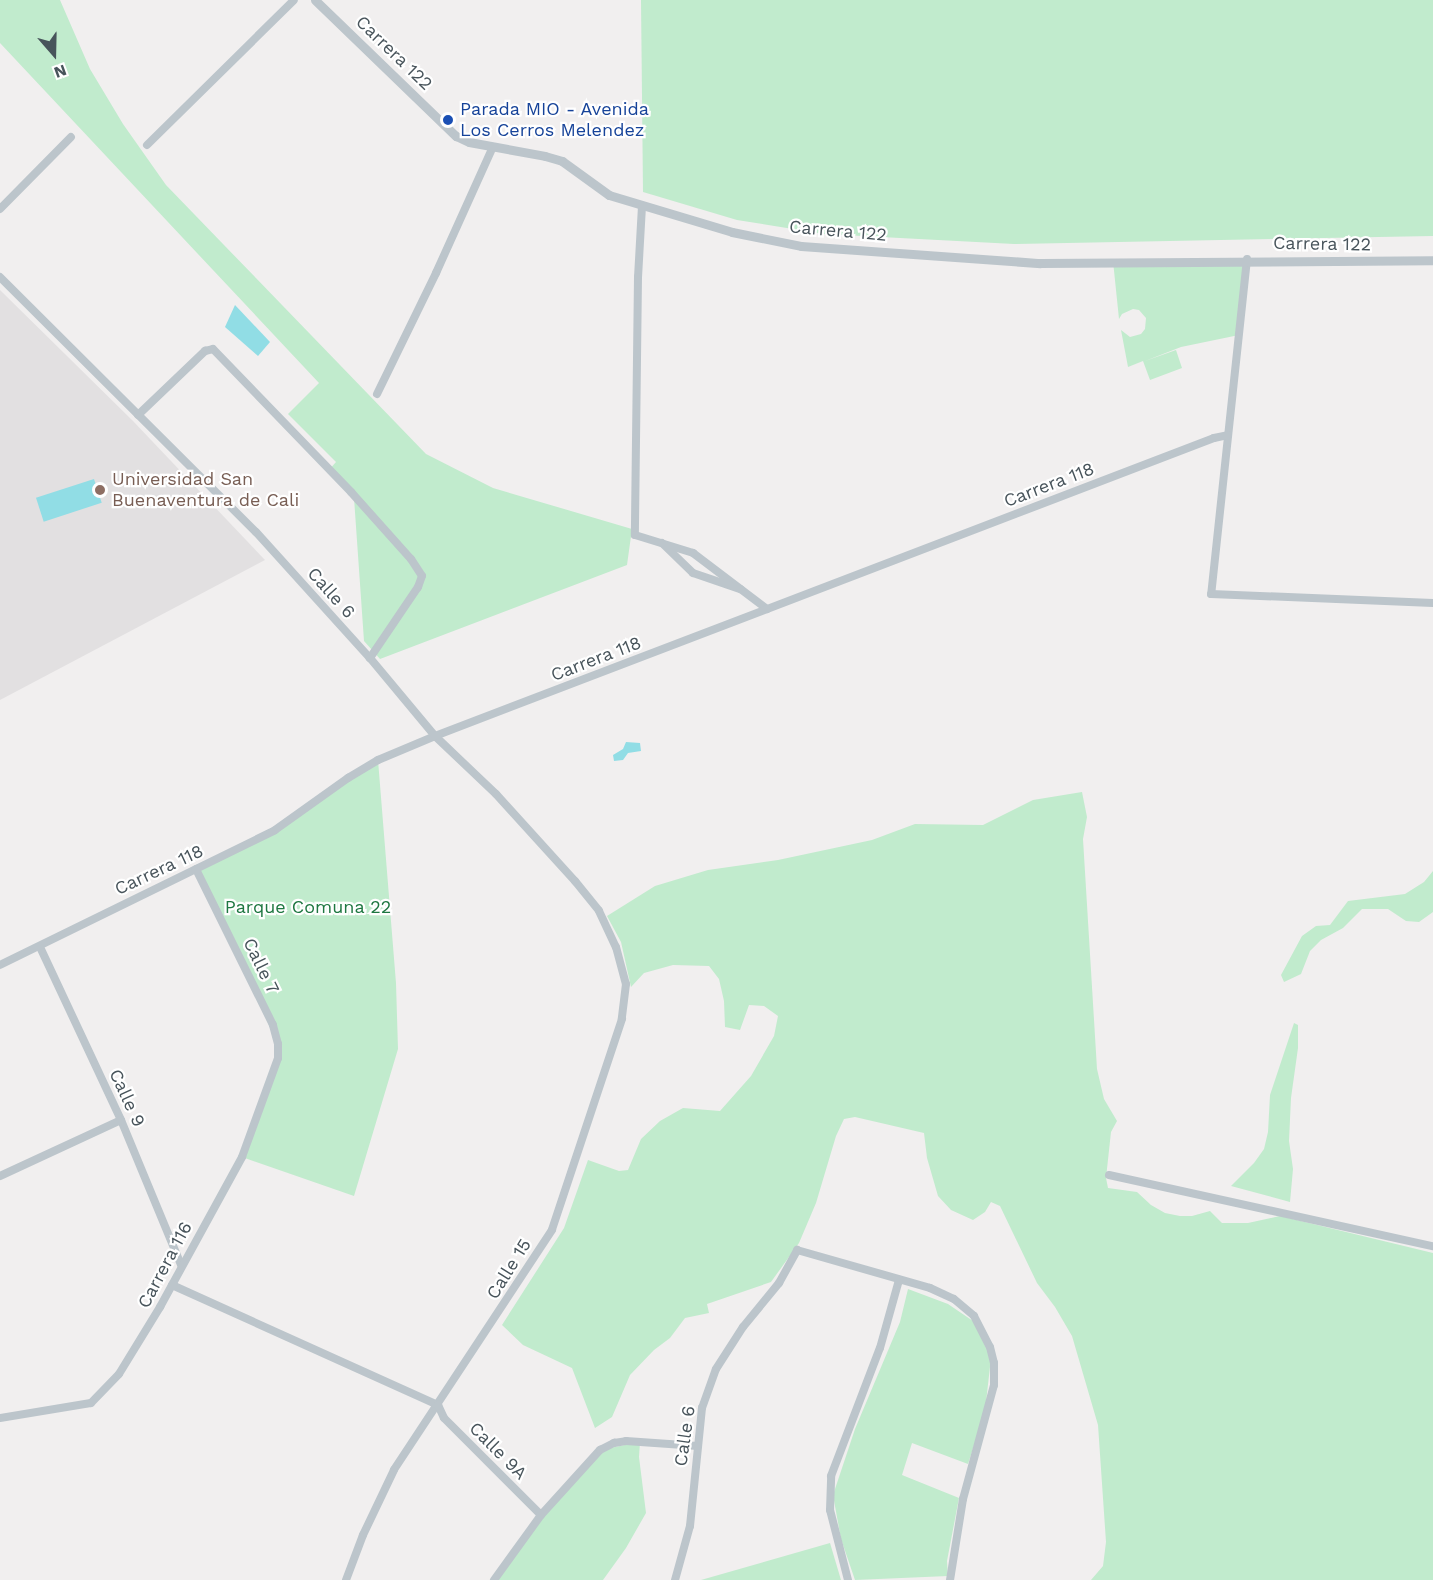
<!DOCTYPE html>
<style>
body{margin:0}
#map{position:relative;width:1433px;height:1580px;overflow:hidden;background:#f1efef;font-family:"Work Sans",sans-serif}
div>[style]{position:absolute}
.education>*{inset:0;background:#e2e0e1}
.green>*{inset:0;background:#c1ebcd}
.water>*{inset:0;background:#91dde5;transform-origin:0 0}
.minor>*{height:8px;margin:-4px;padding:0 4px;transform-origin:4px;border-radius:4px;background:#bcc5cb}
.tertiary>*{height:9px;margin:-4.5px;padding:0 4.5px;transform-origin:4.5px;border-radius:4.5px;background:#bcc5cb}
.dots>*{width:16px;height:16px;translate:-50% -50%;box-sizing:border-box;border:3px solid #fff;border-radius:50%}
span{translate:-50% -50%;white-space:nowrap;text-align:center;line-height:1.15;-webkit-text-stroke:4.5px #fff;paint-order:stroke}
.street-label{font-size:18px;color:#48545b}
.transit-label{font-size:18px;color:#164399}
.left{translate:0 -50%;text-align:left}
.education-label{font-size:18px;color:#785e54}
.park-label{font-size:18px;color:#1e7741}
.north{position:absolute;left:24px;top:24px;width:60px;height:60px;-webkit-text-stroke:4px #fff;paint-order:stroke;rotate:160deg;font-size:16px;font-weight:700;line-height:24px;text-align:center;color:#48545b}
.north::after{content:'';display:block;margin:auto;width:21px;height:27px;background:#48545b;clip-path:polygon(50% 0,100% 100%,50% 72%,0 100%)}
</style>
<div id="map">
<div class="education">
<div style="clip-path:polygon(0 290px,133px 421px,265px 560px,0 700px)"></div>
</div>
<div class="green">
<div style="clip-path:polygon(0 0,60px 0,90px 69px,123px 124px,166px 185px,426px 454px,493px 488px,632px 529px,627px 565px,380px 659px,364px 641px,354px 498px,328px 471px,336px 462px,288px 414px,319px 383px,0 43px)"></div>
<div style="clip-path:polygon(641px 0,1433px 0,1433px 236px,1014px 244px,824px 234px,737px 220px,643px 192px)"></div>
<div style="clip-path:polygon(1247px 259px,1239px 335px,1181px 347px,1145px 361px,1176px 350px,1182px 368px,1150px 380px,1143px 361px,1128px 367px,1121px 330px,1130px 337px,1141px 334px,1145px 329px,1146px 318px,1139px 310px,1133px 309px,1122px 314px,1119px 319px,1113px 261px)"></div>
<div style="clip-path:polygon(378px 760px,396px 983px,398px 1049px,354px 1196px,242px 1157px,278px 1058px,278px 1044px,196px 869px,275px 830px)"></div>
<div style="clip-path:polygon(1082px 792px,1087px 817px,1083px 839px,1097px 1069px,1104px 1099px,1117px 1121px,1111px 1132px,1106px 1178px,1108px 1188px,1137px 1192px,1151px 1205px,1165px 1213px,1180px 1216px,1192px 1216px,1210px 1211px,1222px 1223px,1248px 1223px,1280px 1216px,1433px 1253px,1433px 1580px,1091px 1580px,1103px 1566px,1106px 1542px,1098px 1425px,1072px 1336px,1055px 1307px,1037px 1283px,1000px 1206px,991px 1202px,985px 1212px,973px 1220px,951px 1210px,938px 1196px,927px 1158px,924px 1133px,855px 1117px,844px 1119px,836px 1136px,816px 1203px,799px 1243px,771px 1282px,707px 1304px,709px 1313px,685px 1318px,670px 1338px,654px 1350px,630px 1375px,612px 1417px,595px 1428px,572px 1368px,523px 1345px,502px 1325px,564px 1228px,588px 1160px,619px 1171px,628px 1170px,641px 1139px,660px 1121px,683px 1108px,720px 1111px,751px 1076px,774px 1036px,778px 1016px,764px 1006px,749px 1005px,740px 1030px,725px 1027px,724px 1001px,719px 979px,709px 966px,673px 965px,644px 973px,631px 987px,621px 942px,607px 916px,655px 886px,708px 870px,778px 860px,872px 840px,915px 824px,983px 825px,1033px 800px)"></div>
<div style="clip-path:polygon(1433px 871px,1433px 912px,1419px 922px,1406px 921px,1388px 909px,1362px 909px,1343px 928px,1321px 940px,1310px 951px,1301px 974px,1284px 982px,1281px 975px,1302px 936px,1316px 926px,1330px 925px,1348px 901px,1405px 894px,1424px 882px)"></div>
<div style="clip-path:polygon(1294px 1023px,1298px 1025px,1298px 1048px,1291px 1098px,1289px 1141px,1293px 1169px,1290px 1202px,1231px 1186px,1254px 1163px,1264px 1149px,1268px 1132px,1270px 1095px)"></div>
<div style="clip-path:polygon(908px 1289px,948px 1304px,973px 1321px,991px 1358px,985px 1411px,968px 1464px,912px 1443px,902px 1475px,959px 1498px,947px 1561px,948px 1576px,855px 1580px,841px 1539px,833px 1495px,855px 1429px,900px 1322px)"></div>
<div style="clip-path:polygon(640px 1442px,639px 1457px,646px 1513px,626px 1548px,603px 1580px,494px 1580px,541px 1514px,600px 1450px)"></div>
<div style="clip-path:polygon(830px 1543px,841px 1580px,701px 1580px)"></div>
</div>
<div class="water">
<div style="clip-path:polygon(235px 305px,270px 342px,258px 356px,225px 327px)"></div>
<div style="left:94px;top:479px;width:25px;height:61px;rotate:72deg"></div>
<div style="clip-path:polygon(626px 742px,640px 743px,641px 751px,628px 753px,623px 760px,614px 761px,613px 755px,623px 749px)"></div>
</div>
<div class="minor">
<div style="left:147px;top:145px;width:206px;rotate:-44.6deg"></div>
<div style="left:642px;top:206px;width:71px;rotate:93.2deg"></div>
<div style="left:638px;top:277px;width:258px;rotate:90.7deg"></div>
<div style="left:635px;top:535px;width:61px;rotate:17.2deg"></div>
<div style="left:693px;top:553px;width:93px;rotate:37.1deg"></div>
<div style="left:0;top:209px;width:101px;rotate:-45.4deg"></div>
<div style="left:1247px;top:259px;width:337px;rotate:96.1deg"></div>
<div style="left:1211px;top:594px;width:222px;rotate:2.3deg"></div>
<div style="left:0;top:277px;width:361px;rotate:44.9deg"></div>
<div style="left:256px;top:532px;width:170px;rotate:47.9deg"></div>
<div style="left:370px;top:658px;width:102px;rotate:50.2deg"></div>
<div style="left:435px;top:736px;width:84px;rotate:43.6deg"></div>
<div style="left:496px;top:794px;width:118px;rotate:47.8deg"></div>
<div style="left:575px;top:881px;width:38px;rotate:51deg"></div>
<div style="left:599px;top:911px;width:40px;rotate:65deg"></div>
<div style="left:616px;top:947px;width:38px;rotate:75deg"></div>
<div style="left:626px;top:984px;width:35px;rotate:97deg"></div>
<div style="left:622px;top:1019px;width:222px;rotate:108.4deg"></div>
<div style="left:552px;top:1230px;width:287px;rotate:123.4deg"></div>
<div style="left:394px;top:1470px;width:72px;rotate:115.5deg"></div>
<div style="left:363px;top:1535px;width:48px;rotate:110.7deg"></div>
<div style="left:377px;top:394px;width:135px;rotate:-64deg"></div>
<div style="left:436px;top:273px;width:138px;rotate:-65.7deg"></div>
<div style="left:138px;top:415px;width:93px;rotate:-43.7deg"></div>
<div style="left:205px;top:351px;width:8px;rotate:-14deg"></div>
<div style="left:213px;top:349px;width:199px;rotate:46deg"></div>
<div style="left:351px;top:492px;width:90px;rotate:48.2deg"></div>
<div style="left:411px;top:559px;width:20px;rotate:57deg"></div>
<div style="left:422px;top:576px;width:12px;rotate:110deg"></div>
<div style="left:418px;top:587px;width:86px;rotate:124.1deg"></div>
<div style="left:662px;top:543px;width:43px;rotate:44.1deg"></div>
<div style="left:693px;top:573px;width:50px;rotate:18.8deg"></div>
<div style="left:40px;top:947px;width:191px;rotate:64.9deg"></div>
<div style="left:121px;top:1120px;width:157px;rotate:67.5deg"></div>
<div style="left:0;top:965px;width:306px;rotate:-26.1deg"></div>
<div style="left:275px;top:830px;width:90px;rotate:-35.5deg"></div>
<div style="left:348px;top:778px;width:35px;rotate:-31deg"></div>
<div style="left:378px;top:760px;width:62px;rotate:-22.8deg"></div>
<div style="left:435px;top:736px;width:834px;rotate:-20.93deg"></div>
<div style="left:1214px;top:438px;width:14px;rotate:-12deg"></div>
<div style="left:1109px;top:1175px;width:332px;rotate:12.4deg"></div>
<div style="left:0;top:1176px;width:133px;rotate:-24.8deg"></div>
<div style="left:172px;top:1285px;width:292px;rotate:24.3deg"></div>
<div style="left:438px;top:1405px;width:14px;rotate:65deg"></div>
<div style="left:444px;top:1418px;width:137px;rotate:45deg"></div>
<div style="left:0;top:1418px;width:92px;rotate:-9.4deg"></div>
<div style="left:91px;top:1403px;width:40px;rotate:-46deg"></div>
<div style="left:119px;top:1374px;width:79px;rotate:-58.5deg"></div>
<div style="left:160px;top:1307px;width:171px;rotate:-61.3deg"></div>
<div style="left:242px;top:1157px;width:105px;rotate:-70deg"></div>
<div style="left:278px;top:1058px;width:14px;rotate:-90deg"></div>
<div style="left:278px;top:1044px;width:20px;rotate:-105deg"></div>
<div style="left:273px;top:1025px;width:174px;rotate:-116.3deg"></div>
<div style="left:494px;top:1580px;width:80px;rotate:-54.1deg"></div>
<div style="left:541px;top:1515px;width:88px;rotate:-47.8deg"></div>
<div style="left:600px;top:1450px;width:16px;rotate:-27deg"></div>
<div style="left:614px;top:1443px;width:12px;rotate:-9deg"></div>
<div style="left:626px;top:1441px;width:72px;rotate:4deg"></div>
<div style="left:675px;top:1580px;width:56px;rotate:-74.5deg"></div>
<div style="left:690px;top:1526px;width:119px;rotate:-84.2deg"></div>
<div style="left:702px;top:1408px;width:41px;rotate:-70.3deg"></div>
<div style="left:716px;top:1369px;width:50px;rotate:-57.3deg"></div>
<div style="left:743px;top:1327px;width:57px;rotate:-50.7deg"></div>
<div style="left:779px;top:1283px;width:38px;rotate:-61deg"></div>
<div style="left:797px;top:1250px;width:138px;rotate:15.9deg"></div>
<div style="left:930px;top:1288px;width:26px;rotate:25deg"></div>
<div style="left:954px;top:1299px;width:26px;rotate:40deg"></div>
<div style="left:974px;top:1316px;width:35px;rotate:63deg"></div>
<div style="left:990px;top:1347px;width:16px;rotate:76deg"></div>
<div style="left:994px;top:1363px;width:22px;rotate:90deg"></div>
<div style="left:994px;top:1385px;width:118px;rotate:105.2deg"></div>
<div style="left:963px;top:1499px;width:82px;rotate:99.1deg"></div>
<div style="left:848px;top:1580px;width:72px;rotate:-104.4deg"></div>
<div style="left:830px;top:1510px;width:34px;rotate:-88deg"></div>
<div style="left:831px;top:1476px;width:137px;rotate:-69.1deg"></div>
<div style="left:880px;top:1348px;width:71px;rotate:-74.4deg"></div>
</div>
<div class="tertiary">
<div style="left:315px;top:0;width:196px;rotate:44deg"></div>
<div style="left:456px;top:136px;width:14px;rotate:25deg"></div>
<div style="left:469px;top:142px;width:77px;rotate:10.4deg"></div>
<div style="left:545px;top:156px;width:18px;rotate:16deg"></div>
<div style="left:562px;top:161px;width:58px;rotate:35.9deg"></div>
<div style="left:609px;top:195px;width:128px;rotate:16.7deg"></div>
<div style="left:732px;top:232px;width:70px;rotate:11.5deg"></div>
<div style="left:801px;top:246px;width:240px;rotate:4.1deg"></div>
<div style="left:1040px;top:263px;width:393px;rotate:-0.4deg"></div>
</div>
<div class="dots">
<div style="left:448px;top:120px;background:#1a4fb4"></div>
<div style="left:100px;top:490px;background:#8d6e63"></div>
</div>
<div class="street-label">
<span style="left:394px;top:53px;rotate:44deg">Carrera 122</span>
<span style="left:838px;top:231px;rotate:5deg">Carrera 122</span>
<span style="left:1322px;top:244px;rotate:1deg">Carrera 122</span>
<span style="left:1049px;top:485px;rotate:-21deg">Carrera 118</span>
<span style="left:331px;top:593px;rotate:48deg">Calle 6</span>
<span style="left:596px;top:659px;rotate:-21deg">Carrera 118</span>
<span style="left:159px;top:870px;rotate:-25deg">Carrera 118</span>
<span style="left:261px;top:966px;rotate:64deg">Calle 7</span>
<span style="left:127px;top:1098px;rotate:65deg">Calle 9</span>
<span style="left:165px;top:1265px;rotate:-62deg">Carrera 116</span>
<span style="left:509px;top:1269px;rotate:-58deg">Calle 15</span>
<span style="left:685px;top:1436px;rotate:-82deg">Calle 6</span>
<span style="left:498px;top:1451px;rotate:45deg">Calle 9A</span>
</div>
<div class="transit-label">
<span class="left" style="left:460px;top:120px">Parada MIO - Avenida<br>Los Cerros Melendez</span>
</div>
<div class="education-label">
<span class="left" style="left:112px;top:490px">Universidad San<br>Buenaventura de Cali</span>
</div>
<div class="park-label">
<span style="left:308px;top:907px">Parque Comuna 22</span>
</div>
<div class="north">N</div>
</div>
